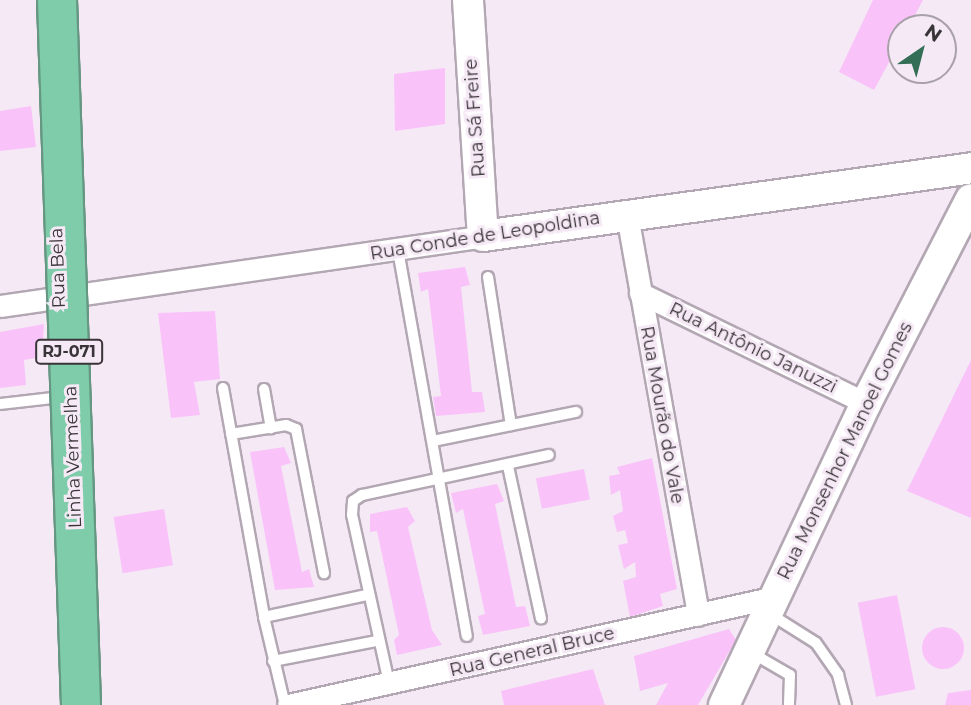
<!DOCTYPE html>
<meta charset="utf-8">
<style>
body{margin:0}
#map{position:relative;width:971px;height:705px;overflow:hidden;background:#f5e9f5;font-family:Montserrat,sans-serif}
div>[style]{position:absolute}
.building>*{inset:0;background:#f9c3fa;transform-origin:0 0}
.round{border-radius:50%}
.roads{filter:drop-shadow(2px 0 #b2a7b2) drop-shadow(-2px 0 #b2a7b2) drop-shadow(0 2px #b2a7b2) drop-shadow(0 -2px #b2a7b2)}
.lane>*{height:10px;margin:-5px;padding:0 5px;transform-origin:5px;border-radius:5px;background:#fff}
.street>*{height:21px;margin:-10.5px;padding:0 10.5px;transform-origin:10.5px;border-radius:10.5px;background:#fff}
.secondary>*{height:30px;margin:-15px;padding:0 15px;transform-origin:15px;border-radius:15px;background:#fff}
.bridges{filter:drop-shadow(2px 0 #669782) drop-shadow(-2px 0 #669782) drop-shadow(0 2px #669782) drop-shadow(0 -2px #669782)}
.highway-bridge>*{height:38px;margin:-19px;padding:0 19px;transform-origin:19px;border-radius:19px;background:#7eccaa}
span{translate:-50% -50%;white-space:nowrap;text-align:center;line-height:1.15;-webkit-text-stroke:6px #f5e9f5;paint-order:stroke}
.shield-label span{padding:2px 5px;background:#f5e9f5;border:2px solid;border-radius:5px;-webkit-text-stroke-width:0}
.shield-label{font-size:16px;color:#383438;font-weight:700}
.street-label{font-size:18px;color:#383438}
.north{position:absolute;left:887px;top:14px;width:70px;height:70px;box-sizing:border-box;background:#f5e9f5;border:2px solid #a9a1a9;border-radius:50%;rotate:35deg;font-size:19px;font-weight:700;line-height:28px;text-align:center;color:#383438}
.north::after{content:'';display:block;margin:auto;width:24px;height:32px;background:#356e57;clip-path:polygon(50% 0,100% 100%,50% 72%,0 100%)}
</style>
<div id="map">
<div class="building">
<div style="clip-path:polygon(873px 0,923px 0,908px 28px,901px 28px,901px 40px,874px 90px,839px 72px)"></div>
<div style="clip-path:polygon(445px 68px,445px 124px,395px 131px,394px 74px)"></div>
<div style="clip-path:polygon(31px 106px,36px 147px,0 151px,0 111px)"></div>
<div style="clip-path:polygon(465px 267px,470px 285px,461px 287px,472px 392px,482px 392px,485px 412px,436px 416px,433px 397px,441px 396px,428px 289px,421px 292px,418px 273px)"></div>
<div style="clip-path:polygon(215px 311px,220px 379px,194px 382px,200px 415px,171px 418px,158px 313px)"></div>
<div style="clip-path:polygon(44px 324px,42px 357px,24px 360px,26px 385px,0 388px,0 332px)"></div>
<div style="clip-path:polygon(971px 360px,971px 518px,907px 491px)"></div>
<div style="clip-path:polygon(284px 447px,291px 463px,281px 466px,302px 572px,309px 569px,314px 587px,275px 590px,250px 452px)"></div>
<div style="clip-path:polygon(652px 458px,677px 589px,660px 594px,663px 606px,630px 617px,623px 581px,636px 577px,635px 562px,624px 569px,618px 545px,628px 543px,625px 530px,617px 532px,613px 516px,623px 511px,620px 490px,611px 495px,609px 476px,620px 474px,617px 467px)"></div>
<div style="left:584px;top:469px;width:31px;height:49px;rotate:79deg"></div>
<div style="clip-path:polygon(497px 484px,504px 501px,495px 504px,516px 607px,525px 606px,530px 626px,483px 635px,478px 616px,485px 614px,463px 509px,456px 513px,451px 493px)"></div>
<div style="clip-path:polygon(407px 507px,415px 521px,408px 527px,432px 630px,442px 645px,397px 655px,394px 640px,399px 635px,377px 531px,370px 532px,370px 514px)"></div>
<div style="left:164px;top:509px;width:57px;height:51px;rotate:81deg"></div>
<div style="left:897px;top:595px;width:96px;height:40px;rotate:79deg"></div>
<div class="round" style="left:922px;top:627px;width:42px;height:42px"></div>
<div style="clip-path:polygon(729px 629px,736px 640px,698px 705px,656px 705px,668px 683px,640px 691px,634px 656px)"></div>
<div style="clip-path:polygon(593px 669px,605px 705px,504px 705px,501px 691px)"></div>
<div style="clip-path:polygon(971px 690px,971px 705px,945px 705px,948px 693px)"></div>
</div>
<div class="roads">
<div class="lane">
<div style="left:398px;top:250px;width:392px;rotate:79.9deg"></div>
<div style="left:488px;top:277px;width:150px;rotate:81.2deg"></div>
<div style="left:223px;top:388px;width:233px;rotate:79.8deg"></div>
<div style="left:264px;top:617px;width:90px;rotate:76.6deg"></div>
<div style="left:264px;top:389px;width:40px;rotate:80deg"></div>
<div style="left:0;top:404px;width:61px;rotate:-6.5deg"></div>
<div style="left:231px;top:434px;width:56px;rotate:-9.3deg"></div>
<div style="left:286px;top:425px;width:11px;rotate:22deg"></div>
<div style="left:296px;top:429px;width:147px;rotate:79deg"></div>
<div style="left:433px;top:441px;width:146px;rotate:-11.5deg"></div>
<div style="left:508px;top:466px;width:156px;rotate:77.8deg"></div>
<div style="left:770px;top:614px;width:54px;rotate:32.2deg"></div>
<div style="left:816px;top:643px;width:39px;rotate:55deg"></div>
<div style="left:838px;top:675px;width:31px;rotate:75deg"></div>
<div style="left:264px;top:617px;width:105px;rotate:-12.1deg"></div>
<div style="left:752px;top:653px;width:44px;rotate:30.1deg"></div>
<div style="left:790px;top:675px;width:30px;rotate:92deg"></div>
<div style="left:273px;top:661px;width:106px;rotate:-10.9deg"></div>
<div style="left:389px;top:683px;width:172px;rotate:-102.4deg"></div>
<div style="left:352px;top:515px;width:14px;rotate:-86deg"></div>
<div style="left:353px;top:501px;width:11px;rotate:-34deg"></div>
<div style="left:362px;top:495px;width:191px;rotate:-12.1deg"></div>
</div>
<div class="street">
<div style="left:627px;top:215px;width:406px;rotate:79.9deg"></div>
<div style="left:640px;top:293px;width:251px;rotate:26deg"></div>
<div style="left:0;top:306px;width:488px;rotate:-8.2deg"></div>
<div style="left:288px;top:705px;width:499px;rotate:-12.5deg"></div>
</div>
<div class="secondary">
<div style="left:468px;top:0;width:236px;rotate:86.4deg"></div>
<div style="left:483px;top:236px;width:493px;rotate:-7.9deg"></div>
<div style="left:724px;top:705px;width:334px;rotate:-64.8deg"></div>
<div style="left:866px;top:403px;width:229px;rotate:-62.8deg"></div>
</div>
</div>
<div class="bridges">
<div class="highway-bridge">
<div style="left:57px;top:0;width:705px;rotate:88.05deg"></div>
</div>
</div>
<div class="shield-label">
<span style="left:69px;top:352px">RJ-071</span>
</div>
<div class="street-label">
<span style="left:475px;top:118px;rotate:-94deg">Rua Sá Freire</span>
<span style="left:485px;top:236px;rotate:-9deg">Rua Conde de Leopoldina</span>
<span style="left:58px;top:268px;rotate:-92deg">Rua Bela</span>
<span style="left:753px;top:348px;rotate:26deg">Rua Antônio Januzzi</span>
<span style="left:662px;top:415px;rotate:80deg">Rua Mourão do Vale</span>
<span style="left:845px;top:451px;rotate:-64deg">Rua Monsenhor Manoel Gomes</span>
<span style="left:73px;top:457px;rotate:-92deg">Linha Vermelha</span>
<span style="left:532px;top:652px;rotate:-13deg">Rua General Bruce</span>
</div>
<div class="north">N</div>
</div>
